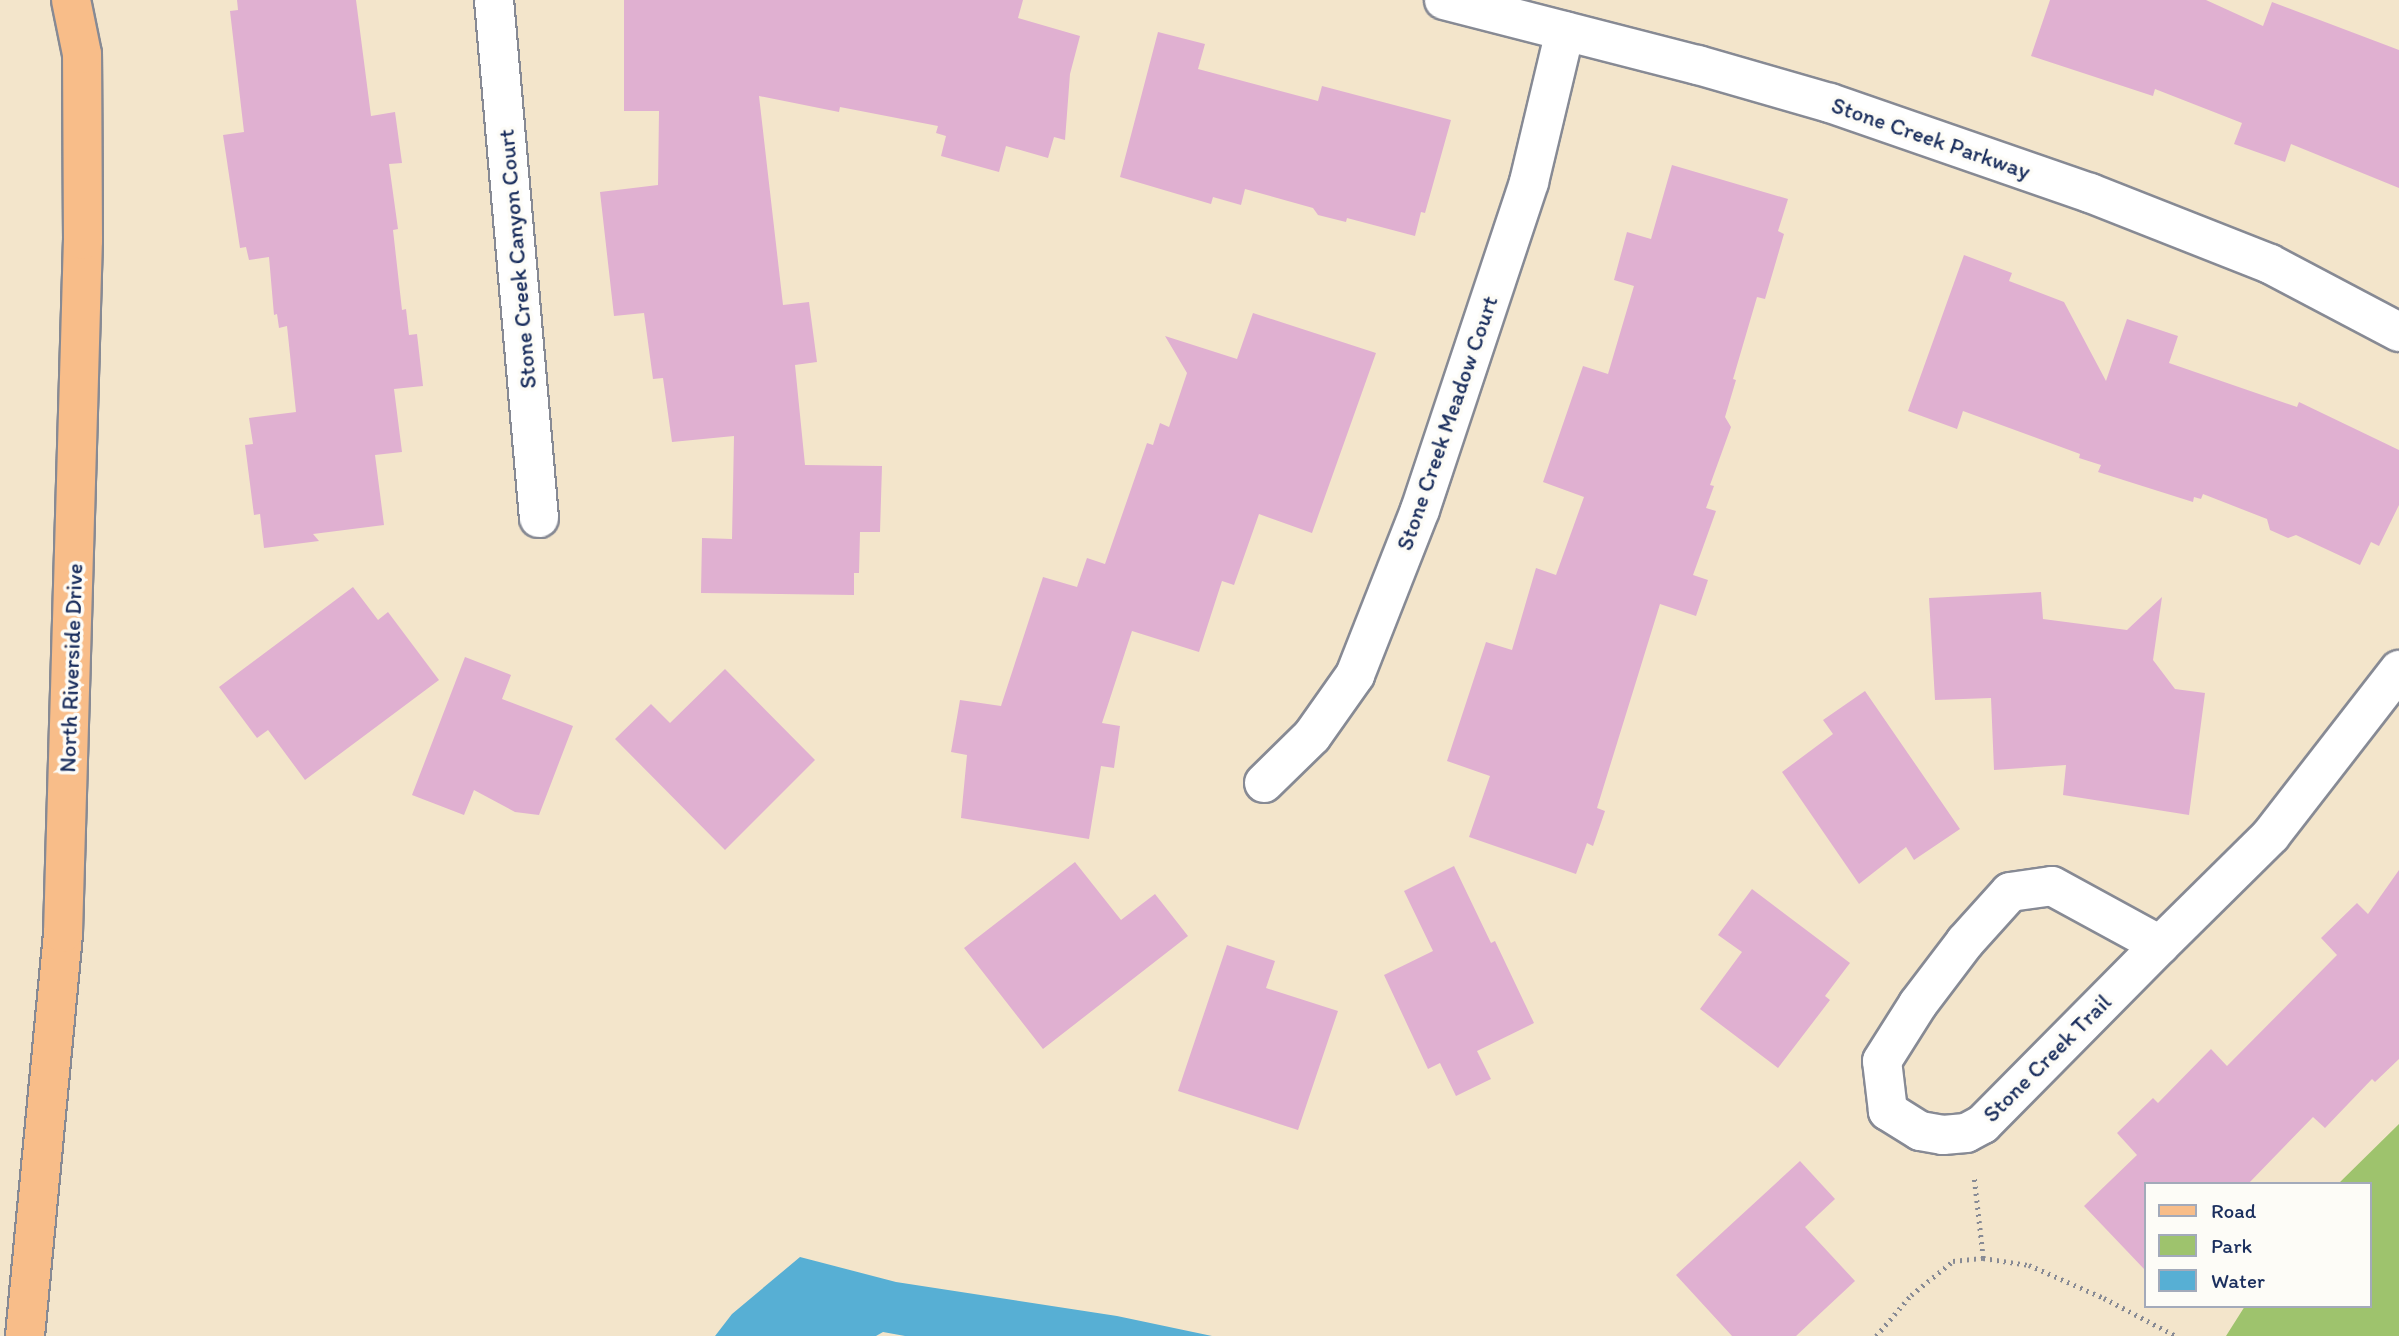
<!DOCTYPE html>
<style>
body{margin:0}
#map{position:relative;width:2399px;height:1336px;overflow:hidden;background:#f3e5cb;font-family:Itim,sans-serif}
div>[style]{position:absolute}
.green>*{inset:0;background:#9ec36d}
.water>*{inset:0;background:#57afd4}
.building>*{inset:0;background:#e0b0d1}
.path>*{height:4.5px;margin-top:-2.25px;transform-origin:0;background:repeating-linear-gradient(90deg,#878a94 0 2px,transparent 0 7px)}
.roads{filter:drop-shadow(2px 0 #878a94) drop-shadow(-2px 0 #878a94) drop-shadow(0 2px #878a94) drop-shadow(0 -2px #878a94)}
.minor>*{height:38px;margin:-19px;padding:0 19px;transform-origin:19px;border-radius:19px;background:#fff}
.major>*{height:38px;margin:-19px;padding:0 19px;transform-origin:19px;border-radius:19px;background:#f8bd89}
span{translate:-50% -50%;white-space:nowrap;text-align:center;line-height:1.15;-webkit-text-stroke:7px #fdfcf7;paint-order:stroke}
.street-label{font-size:23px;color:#1b2f5e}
.legend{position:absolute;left:2144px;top:1182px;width:228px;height:126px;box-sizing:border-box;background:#fdfcf7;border:2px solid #a3aaba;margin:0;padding:9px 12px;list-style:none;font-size:21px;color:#1b2f5e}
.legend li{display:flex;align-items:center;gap:14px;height:35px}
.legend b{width:35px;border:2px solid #a3aaba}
</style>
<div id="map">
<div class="green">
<div style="clip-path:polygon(2399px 1124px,2399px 1336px,2226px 1336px,2245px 1306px,2369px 1306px,2369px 1184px,2338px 1184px)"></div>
</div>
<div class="water">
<div style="clip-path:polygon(800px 1257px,896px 1282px,1117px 1316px,1212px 1336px,905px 1336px,883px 1332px,876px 1336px,715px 1336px,732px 1314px)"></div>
</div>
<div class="building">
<div style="clip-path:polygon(237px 0,356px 0,371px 116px,395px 112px,402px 163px,389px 164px,398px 229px,393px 230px,402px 310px,406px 309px,409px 335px,417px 334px,423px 386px,394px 389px,402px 452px,375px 455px,384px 525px,313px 534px,319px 541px,264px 548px,260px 514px,254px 515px,245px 445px,253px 444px,249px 418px,296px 412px,287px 326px,279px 328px,277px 314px,274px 315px,269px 257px,249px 260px,246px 247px,240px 248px,223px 135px,244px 132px,230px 11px,238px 10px)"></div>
<div style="clip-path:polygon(624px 0,1023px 0,1018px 18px,1080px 36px,1070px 74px,1065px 140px,1054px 137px,1048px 158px,1006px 146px,999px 172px,941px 156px,946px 136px,936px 133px,938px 126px,840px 107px,839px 112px,759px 96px,783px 305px,809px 302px,817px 362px,795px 365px,805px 465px,882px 466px,880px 532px,860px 532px,859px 573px,854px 573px,854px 595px,701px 593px,702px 538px,732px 539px,734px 436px,672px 442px,663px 378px,653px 379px,644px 313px,614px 316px,600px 192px,658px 185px,659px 111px,624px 111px)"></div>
<div style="clip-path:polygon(2050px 0,2206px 0,2263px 26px,2272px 2px,2399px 50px,2399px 188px,2291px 144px,2285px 162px,2234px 144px,2242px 123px,2155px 89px,2153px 96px,2031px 56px)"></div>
<div style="clip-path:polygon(1158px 32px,1205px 44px,1198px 69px,1318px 101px,1322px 86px,1451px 120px,1425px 213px,1421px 212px,1415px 236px,1347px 218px,1346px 222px,1318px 215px,1313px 208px,1245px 189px,1241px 205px,1213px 197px,1211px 204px,1120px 177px)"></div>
<div style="clip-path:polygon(1672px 165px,1788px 199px,1778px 231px,1784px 234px,1765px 299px,1757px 297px,1733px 379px,1736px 380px,1725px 417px,1731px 427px,1710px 485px,1714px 486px,1706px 508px,1716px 511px,1693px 575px,1708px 580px,1696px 616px,1660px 604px,1597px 808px,1605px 811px,1593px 846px,1587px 843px,1576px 874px,1469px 837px,1490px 776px,1447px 761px,1486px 642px,1512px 650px,1536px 568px,1556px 575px,1584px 497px,1543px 482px,1583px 366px,1608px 374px,1634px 286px,1614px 280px,1627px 232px,1651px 239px)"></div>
<div style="clip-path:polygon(1964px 255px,2012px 273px,2009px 281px,2064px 302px,2106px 381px,2127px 319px,2178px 336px,2169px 363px,2297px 407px,2299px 402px,2399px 450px,2399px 505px,2379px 546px,2371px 542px,2360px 565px,2296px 535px,2288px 538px,2270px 530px,2267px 519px,2203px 494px,2201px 499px,2194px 497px,2193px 502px,2098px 472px,2101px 465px,2079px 458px,2080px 454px,1963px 411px,1957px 429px,1908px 411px)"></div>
<div style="clip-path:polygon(1253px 313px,1376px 353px,1312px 533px,1259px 514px,1234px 585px,1222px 581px,1199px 652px,1132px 631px,1102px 723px,1120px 726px,1114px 768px,1101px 766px,1089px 839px,961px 818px,967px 755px,951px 752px,960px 700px,1001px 706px,1043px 577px,1077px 587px,1087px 558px,1105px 564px,1147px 443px,1153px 445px,1160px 423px,1169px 427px,1187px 373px,1165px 336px,1237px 359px)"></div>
<div style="clip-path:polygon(353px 587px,378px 620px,388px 612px,439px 680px,305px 780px,268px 730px,257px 738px,219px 687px)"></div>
<div style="clip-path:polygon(2041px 592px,2043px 619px,2127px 630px,2162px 597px,2153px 660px,2175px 689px,2205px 693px,2189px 815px,2063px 795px,2066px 765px,1994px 770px,1991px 698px,1935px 700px,1929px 598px)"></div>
<div style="clip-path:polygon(465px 657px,511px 675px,502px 699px,573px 726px,539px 815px,515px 812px,474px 790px,464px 815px,412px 795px)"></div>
<div style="clip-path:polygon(725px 669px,815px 760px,725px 850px,615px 739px,651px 704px,670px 723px)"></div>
<div style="clip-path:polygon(1865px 691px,1960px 829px,1914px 860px,1906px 847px,1859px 884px,1782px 772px,1833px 734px,1823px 720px)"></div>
<div style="clip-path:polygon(1075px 862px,1121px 920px,1155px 894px,1188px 936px,1043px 1049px,964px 948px)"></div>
<div style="clip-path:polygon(1454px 866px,1491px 943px,1495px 941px,1534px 1023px,1477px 1051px,1491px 1079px,1456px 1096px,1440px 1063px,1428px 1069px,1384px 975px,1433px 951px,1404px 891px)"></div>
<div style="clip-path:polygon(2399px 870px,2399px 1059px,2375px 1082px,2372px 1079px,2325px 1128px,2313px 1117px,2248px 1184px,2145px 1184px,2145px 1270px,2084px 1206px,2137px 1155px,2117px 1133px,2153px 1098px,2158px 1103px,2211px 1049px,2227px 1066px,2337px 955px,2321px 938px,2357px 903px,2368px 914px)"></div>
<div style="clip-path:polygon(1752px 889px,1850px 963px,1825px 996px,1830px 1000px,1778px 1068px,1700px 1009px,1742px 952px,1718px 935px)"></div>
<div style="clip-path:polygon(1227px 945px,1275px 961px,1266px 988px,1338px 1011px,1298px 1130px,1178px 1091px)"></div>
<div style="clip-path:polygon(1800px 1161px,1835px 1199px,1805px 1227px,1855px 1281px,1796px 1336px,1732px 1336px,1676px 1275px)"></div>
</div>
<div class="path">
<div style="left:1983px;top:1258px;width:47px;rotate:8.7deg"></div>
<div style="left:2029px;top:1265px;width:82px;rotate:23.7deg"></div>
<div style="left:2104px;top:1298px;width:81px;rotate:27.8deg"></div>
<div style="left:1876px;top:1336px;width:54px;rotate:-49.5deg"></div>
<div style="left:1911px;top:1295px;width:54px;rotate:-39deg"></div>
<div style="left:1953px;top:1261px;width:30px;rotate:-6deg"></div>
<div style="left:1983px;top:1258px;width:81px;rotate:-96.4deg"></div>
</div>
<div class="roads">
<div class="minor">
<div style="left:494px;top:0;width:520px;rotate:85.04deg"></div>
<div style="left:1444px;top:0;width:262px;rotate:14.4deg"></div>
<div style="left:1698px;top:65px;width:137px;rotate:16.1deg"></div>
<div style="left:1830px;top:103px;width:275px;rotate:19.1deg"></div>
<div style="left:2090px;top:193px;width:193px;rotate:21.5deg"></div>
<div style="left:2270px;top:264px;width:146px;rotate:27.8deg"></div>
<div style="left:1264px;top:783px;width:67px;rotate:-44.4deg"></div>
<div style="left:1312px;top:736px;width:75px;rotate:-54.8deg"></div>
<div style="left:1355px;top:675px;width:177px;rotate:-68.5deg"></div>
<div style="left:1420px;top:510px;width:346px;rotate:-71.6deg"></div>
<div style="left:1529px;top:182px;width:155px;rotate:-76.6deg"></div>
<div style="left:2052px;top:886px;width:123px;rotate:28.6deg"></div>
<div style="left:2160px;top:945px;width:252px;rotate:134.7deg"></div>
<div style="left:1983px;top:1124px;width:19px;rotate:152deg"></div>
<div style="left:1966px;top:1133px;width:23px;rotate:175deg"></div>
<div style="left:1943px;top:1135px;width:23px;rotate:-170deg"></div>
<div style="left:1920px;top:1131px;width:38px;rotate:-148deg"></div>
<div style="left:1888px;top:1111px;width:50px;rotate:-96.8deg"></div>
<div style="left:1882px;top:1061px;width:67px;rotate:-57.7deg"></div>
<div style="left:1918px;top:1004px;width:78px;rotate:-52.8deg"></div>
<div style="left:1965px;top:942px;width:67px;rotate:-48deg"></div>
<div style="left:2010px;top:892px;width:42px;rotate:-8.1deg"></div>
<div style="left:2160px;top:945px;width:156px;rotate:-44.7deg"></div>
<div style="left:2271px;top:835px;width:209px;rotate:-52.2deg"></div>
</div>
<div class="major">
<div style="left:25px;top:1336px;width:405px;rotate:-84.6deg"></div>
<div style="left:63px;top:933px;width:693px;rotate:-88.35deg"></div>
<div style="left:83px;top:240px;width:186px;rotate:-90.3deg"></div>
<div style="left:82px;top:54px;width:55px;rotate:-101.5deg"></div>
</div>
</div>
<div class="street-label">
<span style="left:1931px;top:138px;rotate:19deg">Stone Creek Parkway</span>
<span style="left:517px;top:259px;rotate:-95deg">Stone Creek Canyon Court</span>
<span style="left:1447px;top:423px;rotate:-71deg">Stone Creek Meadow Court</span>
<span style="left:71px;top:668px;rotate:-88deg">North Riverside Drive</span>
<span style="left:2047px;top:1058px;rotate:-45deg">Stone Creek Trail</span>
</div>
<ul class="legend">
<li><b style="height:9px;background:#f8bd89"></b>Road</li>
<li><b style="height:19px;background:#9ec36d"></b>Park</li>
<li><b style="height:19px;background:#57afd4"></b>Water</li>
</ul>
</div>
